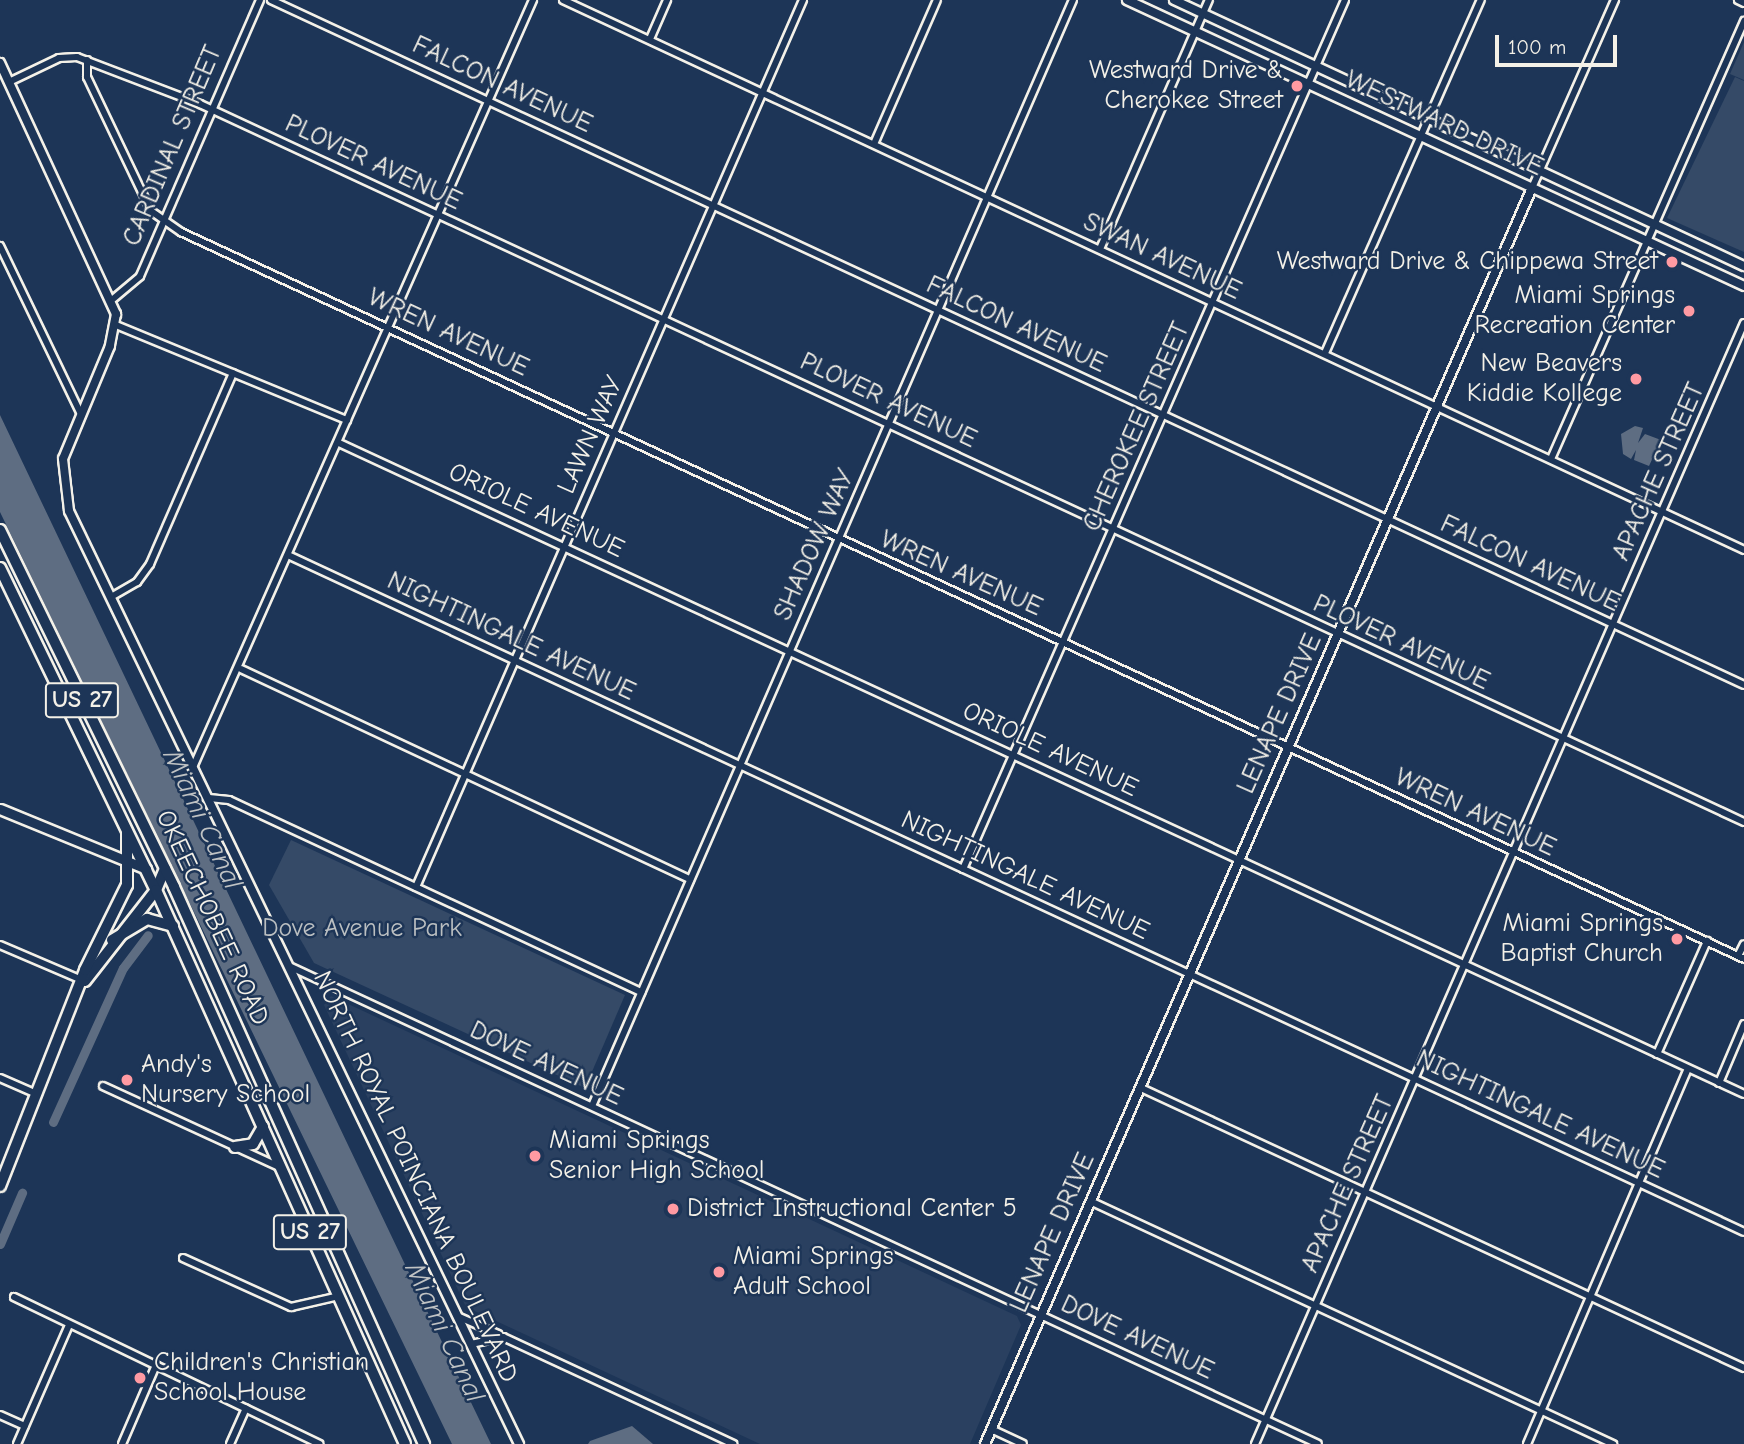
<!DOCTYPE html>
<style>
body{margin:0}
#map{position:relative;width:1744px;height:1444px;overflow:hidden;background:#1d3557;font-family:"Comic Neue",sans-serif}
div>[style]{position:absolute}
.built>*{inset:0;background:#2a4060}
.green>*{inset:0;background:#354a67}
.water>*{inset:0;background:#5e6d82}
.canal>*{height:9px;margin:-4.5px;padding:0 4.5px;transform-origin:4.5px;border-radius:4.5px;background:#5e6d82}
.roads{filter:drop-shadow(2px 0 #f4f1e8) drop-shadow(-2px 0 #f4f1e8) drop-shadow(0 2px #f4f1e8) drop-shadow(0 -2px #f4f1e8)}
.minor>*{height:6px;margin:-3px;padding:0 3px;transform-origin:3px;border-radius:3px;background:#1d3557}
.tertiary>*{height:8px;margin:-4px;padding:0 4px;transform-origin:4px;border-radius:4px;background:#1d3557}
.secondary>*{height:9px;margin:-4.5px;padding:0 4.5px;transform-origin:4.5px;border-radius:4.5px;background:#1d3557}
.primary>*{height:10px;margin:-5px;padding:0 5px;transform-origin:5px;border-radius:5px;background:#1d3557}
.trunk>*{height:10px;margin:-5px;padding:0 5px;transform-origin:5px;border-radius:5px;background:#1d3557}
.dots>*{width:19px;height:19px;translate:-50% -50%;box-sizing:border-box;border:4px solid #1d3557;border-radius:50%}
span{translate:-50% -50%;white-space:nowrap;text-align:center;line-height:1.15;-webkit-text-stroke:5px #1d3557;paint-order:stroke}
.shield-label span{padding:2px 5px;background:#1d3557;border:2px solid;border-radius:5px;-webkit-text-stroke-width:0}
.shield-label{font-size:24px;color:#f4f1e8;font-weight:700}
.poi-label{font-size:26px;color:#f4f1e8}
.right{translate:-100% -50%;text-align:right}
.left{translate:0 -50%;text-align:left}
.street-label{font-size:26px;color:#f4f1e8}
.park-label{font-size:26px;color:#bbbfc1}
.water-label{font-size:28px;color:#c0c3c4;font-style:italic}
.scale{position:absolute;left:1495px;top:35px;width:122px;height:32px;box-sizing:border-box;border:4px solid #f4f1e8;border-top:0;padding-left:9px;font-size:21px;line-height:24px;white-space:nowrap;color:#f4f1e8;-webkit-text-stroke:5px #1d3557;paint-order:stroke}
</style>
<div id="map">
<div class="built">
<div style="clip-path:polygon(331px 996px,1017px 1316px,1021px 1325px,970px 1444px,760px 1444px,466px 1307px,324px 1005px)"></div>
</div>
<div class="green">
<div style="clip-path:polygon(1744px 42px,1744px 80px,1730px 74px)"></div>
<div style="clip-path:polygon(1735px 77px,1744px 81px,1744px 252px,1667px 218px)"></div>
<div style="clip-path:polygon(291px 840px,625px 995px,585px 1088px,314px 963px,269px 885px)"></div>
</div>
<div class="water">
<div style="clip-path:polygon(0 415px,441px 1340px,491px 1444px,452px 1444px,0 512px)"></div>
<div style="clip-path:polygon(1635px 426px,1643px 428px,1638px 443px,1645px 434px,1661px 440px,1649px 466px,1634px 460px,1636px 450px,1631px 459px,1623px 454px,1621px 434px)"></div>
<div style="clip-path:polygon(632px 1426px,653px 1444px,588px 1444px,590px 1441px)"></div>
</div>
<div class="canal">
<div style="left:53px;top:1122px;width:169px;rotate:-65.6deg"></div>
<div style="left:123px;top:968px;width:41px;rotate:-52.9deg"></div>
<div style="left:0;top:1244px;width:56px;rotate:-66.7deg"></div>
</div>
<div class="roads">
<div class="minor">
<div style="left:271px;top:0;width:1624px;rotate:24.94deg"></div>
<div style="left:563px;top:0;width:1303px;rotate:24.97deg"></div>
<div style="left:1738px;top:0;width:7px;rotate:27deg"></div>
<div style="left:650px;top:39px;width:43px;rotate:-66.4deg"></div>
<div style="left:87px;top:60px;width:17px;rotate:90deg"></div>
<div style="left:87px;top:77px;width:148px;rotate:64.5deg"></div>
<div style="left:151px;top:211px;width:37px;rotate:35deg"></div>
<div style="left:181px;top:232px;width:1724px;rotate:24.94deg"></div>
<div style="left:9px;top:82px;width:55px;rotate:-25.6deg"></div>
<div style="left:59px;top:58px;width:18px;rotate:-3deg"></div>
<div style="left:77px;top:57px;width:132px;rotate:20.9deg"></div>
<div style="left:200px;top:104px;width:1703px;rotate:24.94deg"></div>
<div style="left:874px;top:144px;width:157px;rotate:-66.4deg"></div>
<div style="left:1532px;top:188px;width:206px;rotate:-66.2deg"></div>
<div style="left:0;top:246px;width:187px;rotate:64.3deg"></div>
<div style="left:1100px;top:249px;width:272px;rotate:-66.4deg"></div>
<div style="left:113px;top:299px;width:35px;rotate:-40deg"></div>
<div style="left:140px;top:276px;width:301px;rotate:-66.5deg"></div>
<div style="left:116px;top:325px;width:250px;rotate:22.4deg"></div>
<div style="left:1325px;top:353px;width:386px;rotate:-66.2deg"></div>
<div style="left:339px;top:443px;width:1548px;rotate:24.86deg"></div>
<div style="left:1551px;top:459px;width:479px;rotate:-66.2deg"></div>
<div style="left:290px;top:556px;width:1603px;rotate:24.93deg"></div>
<div style="left:111px;top:597px;width:30px;rotate:-30deg"></div>
<div style="left:137px;top:582px;width:22px;rotate:-54deg"></div>
<div style="left:150px;top:564px;width:208px;rotate:-66.5deg"></div>
<div style="left:241px;top:669px;width:496px;rotate:25.1deg"></div>
<div style="left:194px;top:765px;width:837px;rotate:-66.1deg"></div>
<div style="left:209px;top:798px;width:20px;rotate:6deg"></div>
<div style="left:229px;top:800px;width:455px;rotate:25deg"></div>
<div style="left:963px;top:869px;width:949px;rotate:-66.27deg"></div>
<div style="left:416px;top:887px;width:968px;rotate:-66.43deg"></div>
<div style="left:0;top:945px;width:89px;rotate:23.1deg"></div>
<div style="left:1738px;top:956px;width:13px;rotate:-63deg"></div>
<div style="left:291px;top:967px;width:1132px;rotate:24.91deg"></div>
<div style="left:1657px;top:1054px;width:124px;rotate:-66.1deg"></div>
<div style="left:0;top:1078px;width:40px;rotate:23.4deg"></div>
<div style="left:1719px;top:1083px;width:64px;rotate:-67deg"></div>
<div style="left:103px;top:1086px;width:194px;rotate:24.7deg"></div>
<div style="left:1141px;top:1088px;width:665px;rotate:24.91deg"></div>
<div style="left:592px;top:1106px;width:1206px;rotate:-66.5deg"></div>
<div style="left:1090px;top:1201px;width:577px;rotate:24.92deg"></div>
<div style="left:183px;top:1258px;width:119px;rotate:24.4deg"></div>
<div style="left:291px;top:1307px;width:49px;rotate:-12.9deg"></div>
<div style="left:14px;top:1297px;width:339px;rotate:25.7deg"></div>
<div style="left:457px;top:1316px;width:45px;rotate:23.7deg"></div>
<div style="left:471px;top:1344px;width:33px;rotate:-12deg"></div>
<div style="left:503px;top:1337px;width:254px;rotate:24.9deg"></div>
<div style="left:0;top:1415px;width:27px;rotate:24deg"></div>
<div style="left:991px;top:1429px;width:35px;rotate:25deg"></div>
<div style="left:17px;top:1444px;width:130px;rotate:-66.4deg"></div>
<div style="left:122px;top:1444px;width:86px;rotate:-66.7deg"></div>
<div style="left:230px;top:1444px;width:39px;rotate:-66deg"></div>
<div style="left:1255px;top:1444px;width:1223px;rotate:-66.43deg"></div>
<div style="left:1527px;top:1444px;width:408px;rotate:-66.8deg"></div>
</div>
<div class="tertiary">
<div style="left:1127px;top:0;width:680px;rotate:24.87deg"></div>
<div style="left:1174px;top:0;width:629px;rotate:25.02deg"></div>
<div style="left:0;top:63px;width:277px;rotate:65.2deg"></div>
<div style="left:116px;top:314px;width:33px;rotate:101deg"></div>
<div style="left:110px;top:346px;width:122px;rotate:112.6deg"></div>
<div style="left:63px;top:459px;width:52px;rotate:83.4deg"></div>
<div style="left:69px;top:511px;width:1036px;rotate:64.25deg"></div>
<div style="left:985px;top:1444px;width:1370px;rotate:-66.47deg"></div>
</div>
<div class="secondary">
<div style="left:0;top:809px;width:158px;rotate:22.3deg"></div>
</div>
<div class="primary">
<div style="left:85px;top:981px;width:115px;rotate:-52deg"></div>
<div style="left:156px;top:890px;width:23px;rotate:-67deg"></div>
<div style="left:0;top:1186px;width:232px;rotate:-68.5deg"></div>
<div style="left:85px;top:970px;width:95px;rotate:-63.7deg"></div>
<div style="left:127px;top:885px;width:53px;rotate:-90deg"></div>
</div>
<div class="trunk">
<div style="left:0;top:530px;width:397px;rotate:64deg"></div>
<div style="left:174px;top:887px;width:611px;rotate:65.83deg"></div>
<div style="left:0;top:568px;width:358px;rotate:64.2deg"></div>
<div style="left:156px;top:890px;width:607px;rotate:65.8deg"></div>
<div style="left:112px;top:940px;width:41px;rotate:-31deg"></div>
<div style="left:147px;top:919px;width:27px;rotate:15deg"></div>
<div style="left:235px;top:1147px;width:18px;rotate:-9deg"></div>
<div style="left:253px;top:1144px;width:20px;rotate:-60deg"></div>
</div>
</div>
<div class="dots">
<div style="left:1297px;top:86px;background:#ff9aa2"></div>
<div style="left:1672px;top:262px;background:#ff9aa2"></div>
<div style="left:1689px;top:311px;background:#ff9aa2"></div>
<div style="left:1636px;top:379px;background:#ff9aa2"></div>
<div style="left:1677px;top:939px;background:#ff9aa2"></div>
<div style="left:127px;top:1080px;background:#ff9aa2"></div>
<div style="left:535px;top:1156px;background:#ff9aa2"></div>
<div style="left:673px;top:1209px;background:#ff9aa2"></div>
<div style="left:719px;top:1272px;background:#ff9aa2"></div>
<div style="left:140px;top:1378px;background:#ff9aa2"></div>
</div>
<div class="shield-label">
<span style="left:82px;top:700px">US 27</span>
<span style="left:310px;top:1232px">US 27</span>
</div>
<div class="poi-label">
<span class="right" style="left:1283px;top:86px">Westward Drive &amp;<br>Cherokee Street</span>
<span class="right" style="left:1658px;top:262px">Westward Drive &amp; Chippewa Street</span>
<span class="right" style="left:1675px;top:311px">Miami Springs<br>Recreation Center</span>
<span class="right" style="left:1622px;top:379px">New Beavers<br>Kiddie Kollege</span>
<span class="right" style="left:1663px;top:939px">Miami Springs<br>Baptist Church</span>
<span class="left" style="left:141px;top:1080px">Andy's<br>Nursery School</span>
<span class="left" style="left:549px;top:1156px">Miami Springs<br>Senior High School</span>
<span class="left" style="left:687px;top:1209px">District Instructional Center 5</span>
<span class="left" style="left:733px;top:1272px">Miami Springs<br>Adult School</span>
<span class="left" style="left:154px;top:1378px">Children's Christian<br>School House</span>
</div>
<div class="street-label">
<span style="left:502px;top:85px;rotate:25deg">FALCON AVENUE</span>
<span style="left:1444px;top:124px;rotate:25deg">WESTWARD DRIVE</span>
<span style="left:173px;top:146px;rotate:-67deg">CARDINAL STREET</span>
<span style="left:373px;top:163px;rotate:25deg">PLOVER AVENUE</span>
<span style="left:1162px;top:257px;rotate:25deg">SWAN AVENUE</span>
<span style="left:1016px;top:325px;rotate:25deg">FALCON AVENUE</span>
<span style="left:448px;top:333px;rotate:25deg">WREN AVENUE</span>
<span style="left:888px;top:401px;rotate:25deg">PLOVER AVENUE</span>
<span style="left:1137px;top:427px;rotate:-66deg">CHEROKEE STREET</span>
<span style="left:591px;top:435px;rotate:-66deg">LAWN WAY</span>
<span style="left:1659px;top:472px;rotate:-66deg">APACHE STREET</span>
<span style="left:536px;top:511px;rotate:25deg">ORIOLE AVENUE</span>
<span style="left:815px;top:545px;rotate:-66deg">SHADOW WAY</span>
<span style="left:1530px;top:564px;rotate:25deg">FALCON AVENUE</span>
<span style="left:961px;top:574px;rotate:24deg">WREN AVENUE</span>
<span style="left:511px;top:637px;rotate:25deg">NIGHTINGALE AVENUE</span>
<span style="left:1401px;top:643px;rotate:25deg">PLOVER AVENUE</span>
<span style="left:1280px;top:714px;rotate:-66deg">LENAPE DRIVE</span>
<span style="left:1050px;top:750px;rotate:25deg">ORIOLE AVENUE</span>
<span style="left:1475px;top:813px;rotate:25deg">WREN AVENUE</span>
<span style="left:1025px;top:876px;rotate:25deg">NIGHTINGALE AVENUE</span>
<span style="left:212px;top:918px;rotate:65deg">OKEECHOBEE ROAD</span>
<span style="left:546px;top:1064px;rotate:25deg">DOVE AVENUE</span>
<span style="left:1540px;top:1115px;rotate:25deg">NIGHTINGALE AVENUE</span>
<span style="left:415px;top:1177px;rotate:65deg">NORTH ROYAL POINCIANA BOULEVARD</span>
<span style="left:1348px;top:1184px;rotate:-66deg">APACHE STREET</span>
<span style="left:1053px;top:1233px;rotate:-66deg">LENAPE DRIVE</span>
<span style="left:1137px;top:1338px;rotate:25deg">DOVE AVENUE</span>
</div>
<div class="park-label">
<span style="left:362px;top:929px">Dove Avenue Park</span>
</div>
<div class="water-label">
<span style="left:203px;top:819px;rotate:65deg">Miami Canal</span>
<span style="left:445px;top:1332px;rotate:65deg">Miami Canal</span>
</div>
<div class="scale">100 m</div>
</div>
